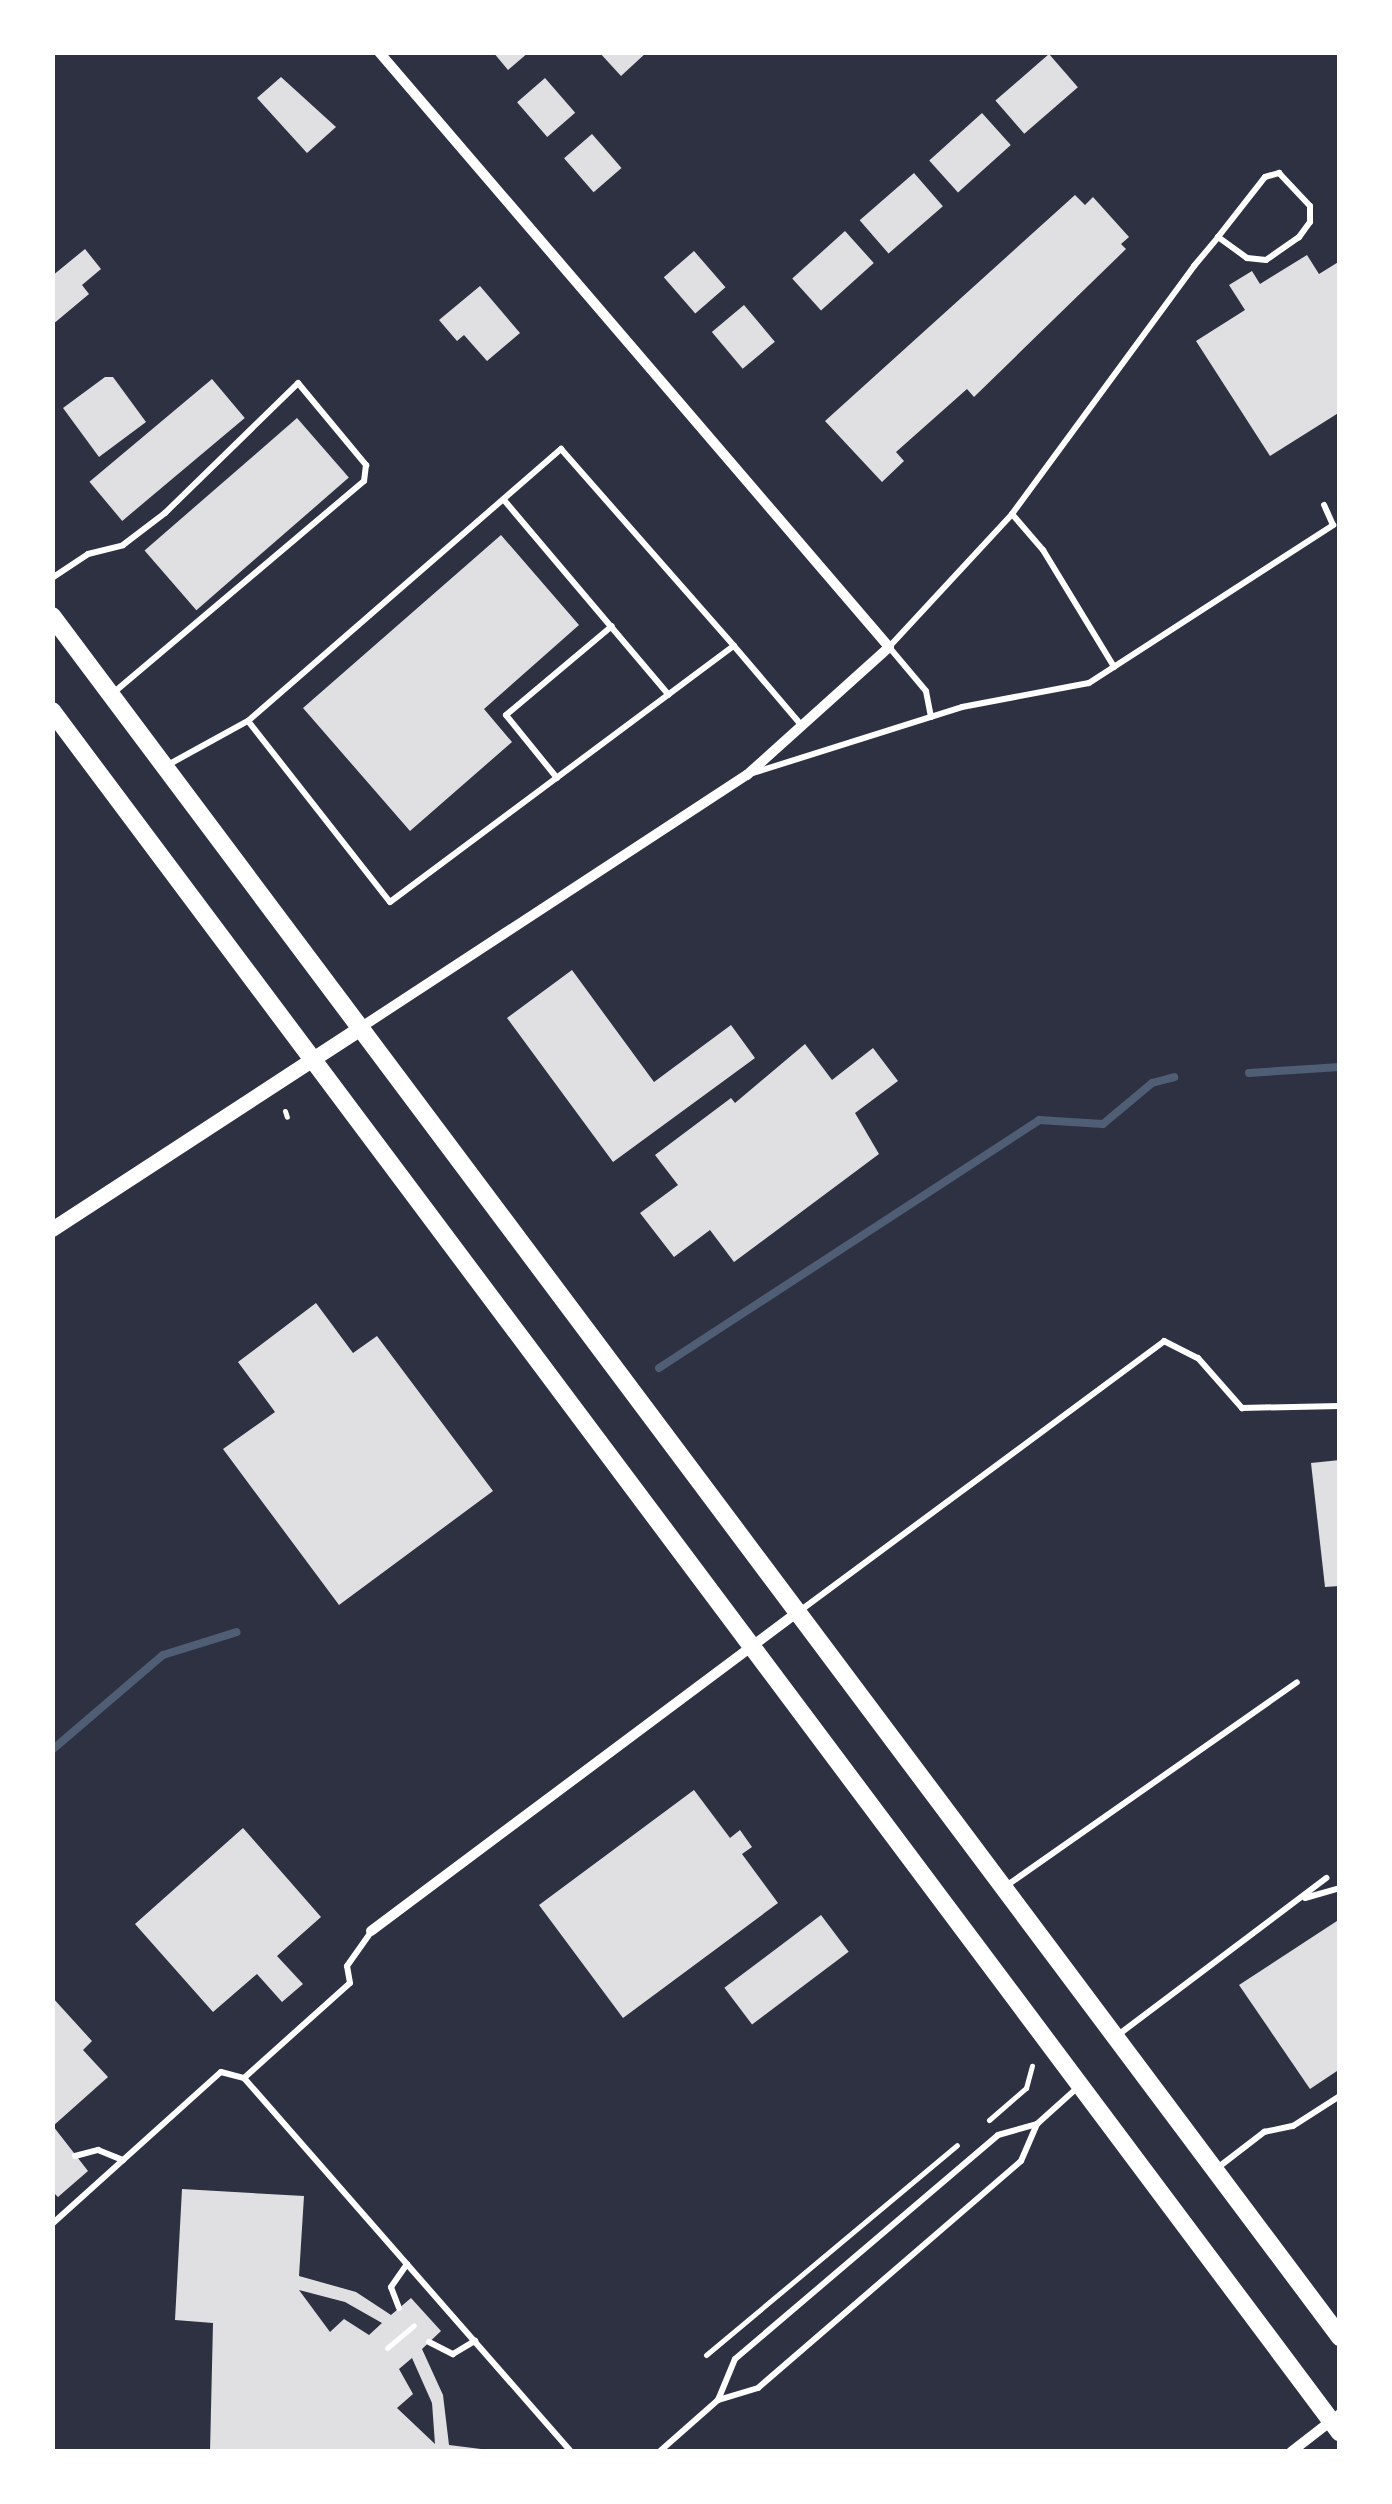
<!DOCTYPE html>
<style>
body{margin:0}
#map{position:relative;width:1392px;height:2504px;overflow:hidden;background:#2d3142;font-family:"Archivo Narrow",sans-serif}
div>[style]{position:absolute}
.stream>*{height:8px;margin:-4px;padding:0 4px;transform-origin:4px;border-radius:4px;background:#4f5d75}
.building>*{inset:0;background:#e0e0e3;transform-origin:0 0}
.path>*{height:5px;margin:-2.5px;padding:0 2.5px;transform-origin:2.5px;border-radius:2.5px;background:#fff}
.service>*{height:6px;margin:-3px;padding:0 3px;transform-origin:3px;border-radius:3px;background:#fff}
.minor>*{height:10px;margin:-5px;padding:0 5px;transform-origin:5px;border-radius:5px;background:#fff}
.tertiary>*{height:15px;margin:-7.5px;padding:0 7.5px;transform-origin:7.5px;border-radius:7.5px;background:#fff}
.primary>*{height:18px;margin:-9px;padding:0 9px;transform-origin:9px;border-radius:9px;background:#fff}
span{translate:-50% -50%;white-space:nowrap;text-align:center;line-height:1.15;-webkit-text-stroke:10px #fff;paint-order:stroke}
.frame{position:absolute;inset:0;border:55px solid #fff;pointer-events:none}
</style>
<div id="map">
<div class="stream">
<div style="left:1249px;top:1073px;width:91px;rotate:-3.8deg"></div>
<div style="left:659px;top:1368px;width:454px;rotate:-33.1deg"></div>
<div style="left:1039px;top:1120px;width:64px;rotate:3.6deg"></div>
<div style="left:1103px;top:1124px;width:64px;rotate:-39.9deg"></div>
<div style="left:1152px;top:1083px;width:23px;rotate:-15deg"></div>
<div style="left:52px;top:1750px;width:146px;rotate:-40.6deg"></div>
<div style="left:163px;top:1655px;width:77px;rotate:-17.3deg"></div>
</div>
<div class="building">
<div style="clip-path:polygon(493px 52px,529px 52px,508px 70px)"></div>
<div style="clip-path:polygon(599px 52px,647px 52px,621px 76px)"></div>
<div style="left:1049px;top:54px;width:44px;height:71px;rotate:49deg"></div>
<div style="clip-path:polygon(281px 77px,336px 127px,307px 153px,257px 98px)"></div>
<div style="left:545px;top:78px;width:46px;height:37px;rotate:49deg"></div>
<div style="left:982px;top:113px;width:43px;height:71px;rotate:48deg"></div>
<div style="left:592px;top:134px;width:45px;height:37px;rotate:49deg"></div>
<div style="left:914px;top:173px;width:44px;height:72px;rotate:49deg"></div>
<div style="clip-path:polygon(1075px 195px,1085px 205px,1093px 197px,1129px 237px,1121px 244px,1126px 249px,974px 397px,967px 389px,896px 452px,904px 461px,882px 482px,825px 421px)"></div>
<div style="left:845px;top:231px;width:43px;height:71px;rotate:48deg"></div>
<div style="clip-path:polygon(85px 249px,101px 269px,82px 285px,89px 294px,52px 325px,52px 276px)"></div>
<div style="left:694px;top:251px;width:48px;height:40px;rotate:49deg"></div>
<div style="clip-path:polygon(1307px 255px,1319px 274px,1340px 261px,1340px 412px,1270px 456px,1196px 341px,1245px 310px,1229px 285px,1252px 271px,1260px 284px)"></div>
<div style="clip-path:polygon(480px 286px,520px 333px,487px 361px,464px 335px,457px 341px,439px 320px)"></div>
<div style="left:744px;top:305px;width:48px;height:42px;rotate:50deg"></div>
<div style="clip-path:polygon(105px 377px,113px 377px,146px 422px,99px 457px,63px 408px)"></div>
<div style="left:212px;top:379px;width:51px;height:160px;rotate:50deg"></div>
<div style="left:297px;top:418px;width:79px;height:202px;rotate:49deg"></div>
<div style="clip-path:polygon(501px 535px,579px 625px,484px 709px,512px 742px,410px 831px,303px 708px)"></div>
<div style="clip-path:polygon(572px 970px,654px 1082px,731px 1025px,755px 1058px,613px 1162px,507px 1018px)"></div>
<div style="clip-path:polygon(805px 1044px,832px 1080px,873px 1048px,898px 1081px,855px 1113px,879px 1154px,734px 1262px,710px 1230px,674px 1257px,640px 1213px,678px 1185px,655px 1155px,731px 1098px,735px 1103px)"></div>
<div style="clip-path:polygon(316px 1303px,353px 1353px,377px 1336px,493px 1491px,339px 1605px,223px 1449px,275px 1412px,238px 1362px)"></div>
<div style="clip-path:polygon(1340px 1460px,1340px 1586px,1325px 1587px,1311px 1463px)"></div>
<div style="clip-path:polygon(694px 1790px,730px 1838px,740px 1830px,752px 1847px,742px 1854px,778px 1903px,623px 2018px,539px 1905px)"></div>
<div style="clip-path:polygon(243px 1828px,321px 1917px,277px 1956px,303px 1984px,282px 2002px,257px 1974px,213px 2012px,135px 1924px)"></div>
<div style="left:821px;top:1915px;width:46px;height:121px;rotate:53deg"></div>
<div style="clip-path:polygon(1340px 1919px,1340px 2069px,1310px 2089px,1239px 1985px)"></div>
<div style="clip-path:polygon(52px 1997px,92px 2041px,83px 2050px,108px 2077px,53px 2126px,88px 2171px,58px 2197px,52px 2191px)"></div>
<div style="clip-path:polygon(evenodd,182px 2189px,304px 2196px,299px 2276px,356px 2292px,391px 2315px,411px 2298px,441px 2331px,422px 2349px,443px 2395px,449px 2445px,505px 2452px,210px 2452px,213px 2323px,175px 2320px,182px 2189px,299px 2290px,345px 2302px,382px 2323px,369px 2335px,344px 2319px,330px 2332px,299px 2290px,182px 2189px,412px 2358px,432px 2403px,435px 2444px,397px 2408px,413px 2394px,399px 2369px,412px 2358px)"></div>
</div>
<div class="path">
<div style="left:285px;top:1111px;width:6px;rotate:72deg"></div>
<div style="left:989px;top:2120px;width:49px;rotate:-40.9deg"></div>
<div style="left:1026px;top:2088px;width:23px;rotate:-75deg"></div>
<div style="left:387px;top:2348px;width:35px;rotate:-40deg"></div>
<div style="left:706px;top:2355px;width:327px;rotate:-39.9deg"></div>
</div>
<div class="service">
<div style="left:504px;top:500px;width:255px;rotate:49.8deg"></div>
<div style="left:1012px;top:514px;width:48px;rotate:49.3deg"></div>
<div style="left:1043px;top:550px;width:137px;rotate:58.7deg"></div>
<div style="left:52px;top:578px;width:43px;rotate:-33.7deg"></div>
<div style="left:88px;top:554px;width:36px;rotate:-14deg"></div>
<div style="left:123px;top:545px;width:53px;rotate:-37.3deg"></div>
<div style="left:165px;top:513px;width:186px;rotate:-44.3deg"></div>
<div style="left:298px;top:383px;width:107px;rotate:50.3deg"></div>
<div style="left:366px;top:465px;width:16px;rotate:97deg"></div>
<div style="left:364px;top:481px;width:331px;rotate:139.8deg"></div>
<div style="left:931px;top:717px;width:26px;rotate:-101deg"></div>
<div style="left:926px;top:691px;width:57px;rotate:-130.1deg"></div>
<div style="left:889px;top:647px;width:181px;rotate:-47.2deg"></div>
<div style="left:1012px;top:514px;width:308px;rotate:-53.7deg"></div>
<div style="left:1194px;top:266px;width:38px;rotate:-50deg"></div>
<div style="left:1218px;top:237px;width:76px;rotate:-51.9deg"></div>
<div style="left:1265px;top:177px;width:15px;rotate:-16deg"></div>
<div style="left:1279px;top:173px;width:45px;rotate:46.8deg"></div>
<div style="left:1310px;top:206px;width:16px;rotate:90deg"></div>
<div style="left:1310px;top:222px;width:19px;rotate:126deg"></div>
<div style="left:1299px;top:237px;width:40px;rotate:145.1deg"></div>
<div style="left:1266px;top:260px;width:19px;rotate:-174deg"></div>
<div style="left:1247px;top:258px;width:36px;rotate:-144deg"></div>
<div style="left:248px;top:721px;width:415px;rotate:-41deg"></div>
<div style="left:561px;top:449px;width:262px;rotate:48.7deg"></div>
<div style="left:166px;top:766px;width:94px;rotate:-28.8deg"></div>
<div style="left:248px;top:721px;width:230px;rotate:51.9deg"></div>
<div style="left:390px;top:902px;width:429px;rotate:-36.7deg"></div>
<div style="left:734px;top:646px;width:105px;rotate:49.6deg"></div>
<div style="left:753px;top:773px;width:219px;rotate:-17.5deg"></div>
<div style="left:962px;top:707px;width:129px;rotate:-10.7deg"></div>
<div style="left:1089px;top:683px;width:291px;rotate:-32.9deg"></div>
<div style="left:1333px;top:525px;width:22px;rotate:-114deg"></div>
<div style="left:557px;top:778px;width:81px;rotate:-129deg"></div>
<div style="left:506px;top:715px;width:138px;rotate:-40deg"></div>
<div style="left:801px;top:1610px;width:452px;rotate:-36.5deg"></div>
<div style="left:1164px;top:1341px;width:38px;rotate:27deg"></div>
<div style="left:1198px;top:1358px;width:67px;rotate:48.7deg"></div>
<div style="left:1242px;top:1408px;width:98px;rotate:-1.2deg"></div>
<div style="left:1006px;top:1886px;width:355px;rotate:-35deg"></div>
<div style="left:1305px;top:1898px;width:36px;rotate:-16deg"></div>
<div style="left:1118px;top:2035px;width:261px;rotate:-37deg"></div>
<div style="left:244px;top:2078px;width:497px;rotate:48.8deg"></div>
<div style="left:1037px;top:2124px;width:54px;rotate:-42deg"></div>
<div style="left:75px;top:2156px;width:24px;rotate:-15deg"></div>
<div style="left:98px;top:2150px;width:27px;rotate:22deg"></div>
<div style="left:1216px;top:2169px;width:61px;rotate:-37.6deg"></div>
<div style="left:1264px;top:2132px;width:30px;rotate:-12deg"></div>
<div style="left:1293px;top:2126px;width:56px;rotate:-32.6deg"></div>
<div style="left:1340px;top:2171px;width:5px;rotate:90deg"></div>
<div style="left:52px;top:2224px;width:227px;rotate:-42deg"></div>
<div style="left:221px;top:2072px;width:24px;rotate:15deg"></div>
<div style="left:244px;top:2078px;width:142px;rotate:-41.9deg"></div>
<div style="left:350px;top:1983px;width:17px;rotate:-100deg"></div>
<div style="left:347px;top:1966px;width:42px;rotate:-54.8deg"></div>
<div style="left:399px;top:2308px;width:22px;rotate:-111deg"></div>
<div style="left:391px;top:2287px;width:28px;rotate:-55deg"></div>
<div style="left:429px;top:2342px;width:27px;rotate:27deg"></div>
<div style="left:453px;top:2354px;width:26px;rotate:-31deg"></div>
<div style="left:659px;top:2452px;width:79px;rotate:-41.4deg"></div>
<div style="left:718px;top:2400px;width:44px;rotate:-67.5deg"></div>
<div style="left:735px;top:2359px;width:345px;rotate:-40.4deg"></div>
<div style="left:998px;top:2135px;width:41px;rotate:-15.8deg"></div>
<div style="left:1037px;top:2124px;width:40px;rotate:113.4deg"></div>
<div style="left:1021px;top:2161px;width:347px;rotate:139.2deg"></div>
<div style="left:758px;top:2388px;width:42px;rotate:163.3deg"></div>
</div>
<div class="minor">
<div style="left:363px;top:1026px;width:459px;rotate:-33.2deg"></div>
<div style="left:747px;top:775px;width:191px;rotate:-42deg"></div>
<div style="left:889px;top:647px;width:784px;rotate:-130.6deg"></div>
<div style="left:371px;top:1931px;width:534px;rotate:-36.78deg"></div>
<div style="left:1291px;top:2452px;width:62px;rotate:-37.8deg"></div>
</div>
<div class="tertiary">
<div style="left:52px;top:1229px;width:371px;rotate:-33.1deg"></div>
</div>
<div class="primary">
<div style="left:52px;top:616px;width:2150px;rotate:53.19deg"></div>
<div style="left:52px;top:711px;width:2150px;rotate:53.2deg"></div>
</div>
<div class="frame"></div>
</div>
